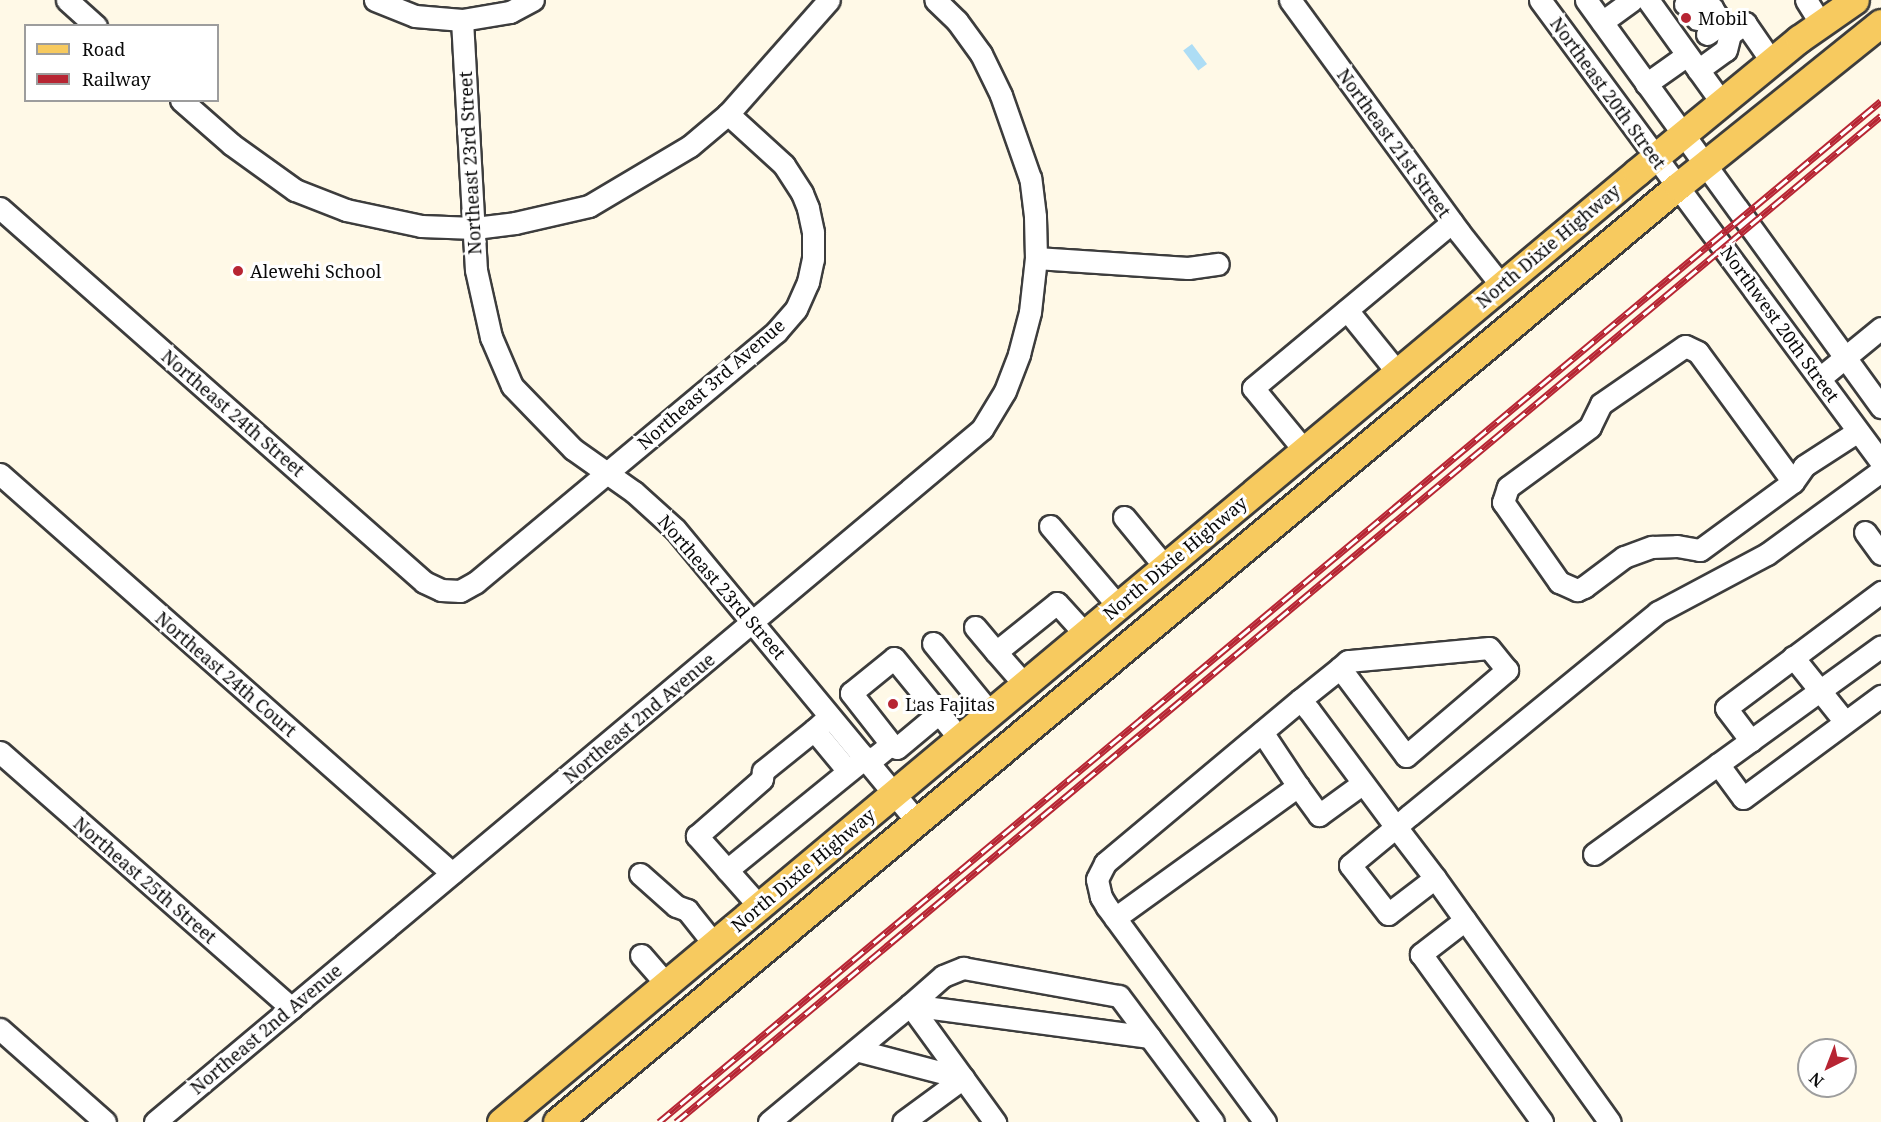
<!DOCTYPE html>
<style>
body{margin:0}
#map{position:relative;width:1881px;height:1122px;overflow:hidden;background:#fff9e7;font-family:"Noto Serif",serif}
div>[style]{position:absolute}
.water>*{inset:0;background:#adddf5;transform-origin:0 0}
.roads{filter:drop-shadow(2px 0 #3d3d3d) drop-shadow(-2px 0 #3d3d3d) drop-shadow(0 2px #3d3d3d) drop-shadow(0 -2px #3d3d3d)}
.minor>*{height:21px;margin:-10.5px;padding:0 10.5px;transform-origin:10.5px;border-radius:10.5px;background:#fff}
.major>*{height:27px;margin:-13.5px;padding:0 13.5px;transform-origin:13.5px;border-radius:13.5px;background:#f7ca5f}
.rail>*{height:7px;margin-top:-3.5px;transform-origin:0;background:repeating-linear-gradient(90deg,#fff 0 14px,#b72533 0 28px);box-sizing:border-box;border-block:2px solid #b72533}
.dots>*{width:16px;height:16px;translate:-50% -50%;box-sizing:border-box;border:3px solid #fff;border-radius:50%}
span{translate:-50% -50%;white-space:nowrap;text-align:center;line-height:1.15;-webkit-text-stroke:6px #fff;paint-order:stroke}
.poi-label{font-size:18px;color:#0a0a0a}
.left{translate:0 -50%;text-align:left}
.street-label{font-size:18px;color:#0a0a0a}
.legend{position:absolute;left:24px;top:24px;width:195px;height:78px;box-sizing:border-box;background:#fff;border:2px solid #9d9d9d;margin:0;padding:8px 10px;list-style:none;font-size:18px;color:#0a0a0a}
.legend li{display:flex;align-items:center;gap:12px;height:30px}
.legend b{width:30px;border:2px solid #9d9d9d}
.north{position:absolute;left:1797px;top:1038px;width:60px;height:60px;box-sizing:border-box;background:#fff;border:2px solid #9d9d9d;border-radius:50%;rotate:222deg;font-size:16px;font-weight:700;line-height:24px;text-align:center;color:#0a0a0a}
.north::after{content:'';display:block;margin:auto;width:21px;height:27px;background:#b72533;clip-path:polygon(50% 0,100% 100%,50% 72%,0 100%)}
</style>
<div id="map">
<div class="water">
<div style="left:1192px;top:44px;width:25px;height:11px;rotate:53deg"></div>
</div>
<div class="roads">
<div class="minor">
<div style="left:67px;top:0;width:39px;rotate:42deg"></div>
<div style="left:375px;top:0;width:43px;rotate:21.8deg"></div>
<div style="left:415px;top:16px;width:47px;rotate:4.9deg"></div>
<div style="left:462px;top:20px;width:49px;rotate:-9.5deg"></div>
<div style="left:510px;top:12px;width:26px;rotate:-28deg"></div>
<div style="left:1290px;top:0;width:287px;rotate:53.9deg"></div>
<div style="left:1459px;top:232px;width:68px;rotate:51.6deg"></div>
<div style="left:1540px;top:0;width:574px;rotate:53.57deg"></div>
<div style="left:1586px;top:0;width:503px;rotate:54.06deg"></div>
<div style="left:1648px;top:0;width:127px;rotate:54.3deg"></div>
<div style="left:1706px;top:0;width:42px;rotate:54.8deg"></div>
<div style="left:1730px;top:34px;width:19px;rotate:-36deg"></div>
<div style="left:1745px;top:23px;width:47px;rotate:55.3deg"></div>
<div style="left:1806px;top:0;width:28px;rotate:58deg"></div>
<div style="left:1685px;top:4px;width:6px;rotate:-39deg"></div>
<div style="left:1697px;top:19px;width:19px;rotate:-36deg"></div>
<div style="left:462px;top:20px;width:250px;rotate:86.8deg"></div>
<div style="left:476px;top:270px;width:69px;rotate:77.4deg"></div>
<div style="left:491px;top:337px;width:53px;rotate:66.8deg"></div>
<div style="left:512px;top:386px;width:88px;rotate:45.9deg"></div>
<div style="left:573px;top:449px;width:75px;rotate:35.2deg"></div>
<div style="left:634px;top:492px;width:55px;rotate:42.1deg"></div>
<div style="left:675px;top:529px;width:380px;rotate:50.4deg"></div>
<div style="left:1602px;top:22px;width:37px;rotate:-36deg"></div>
<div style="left:1707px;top:34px;width:19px;rotate:-35deg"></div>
<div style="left:1698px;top:70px;width:34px;rotate:-36deg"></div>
<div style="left:1726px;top:50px;width:16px;rotate:-76deg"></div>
<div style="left:1646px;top:84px;width:50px;rotate:-35.3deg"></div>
<div style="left:181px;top:100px;width:67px;rotate:41.3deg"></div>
<div style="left:231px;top:144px;width:79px;rotate:35.7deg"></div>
<div style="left:295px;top:190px;width:55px;rotate:21.4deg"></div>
<div style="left:346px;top:210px;width:77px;rotate:12deg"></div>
<div style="left:421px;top:226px;width:54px;rotate:2.1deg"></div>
<div style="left:475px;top:228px;width:40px;rotate:-7.1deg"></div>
<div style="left:515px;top:223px;width:76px;rotate:-12.9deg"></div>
<div style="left:589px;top:206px;width:117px;rotate:-30.7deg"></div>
<div style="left:690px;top:146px;width:50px;rotate:-40.1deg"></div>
<div style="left:728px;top:114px;width:152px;rotate:-48.5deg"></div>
<div style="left:0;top:208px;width:565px;rotate:41.41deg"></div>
<div style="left:424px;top:582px;width:19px;rotate:25deg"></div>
<div style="left:441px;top:590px;width:19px;rotate:3deg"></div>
<div style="left:460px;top:591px;width:18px;rotate:-29deg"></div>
<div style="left:476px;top:582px;width:391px;rotate:-39.8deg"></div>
<div style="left:776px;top:332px;width:30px;rotate:-49deg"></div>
<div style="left:796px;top:309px;width:30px;rotate:-66deg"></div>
<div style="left:808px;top:282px;width:24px;rotate:-78deg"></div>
<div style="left:813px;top:259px;width:27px;rotate:-90deg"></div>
<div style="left:813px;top:232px;width:25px;rotate:-102deg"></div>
<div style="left:808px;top:208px;width:16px;rotate:-112deg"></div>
<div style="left:802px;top:193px;width:33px;rotate:-123deg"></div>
<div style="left:784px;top:165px;width:76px;rotate:-137.7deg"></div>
<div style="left:1036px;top:258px;width:152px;rotate:3.8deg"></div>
<div style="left:1188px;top:268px;width:30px;rotate:-8deg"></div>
<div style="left:1347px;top:310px;width:80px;rotate:51.1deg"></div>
<div style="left:1820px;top:378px;width:79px;rotate:-39.3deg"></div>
<div style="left:1304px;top:450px;width:80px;rotate:-129.4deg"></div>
<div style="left:1253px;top:388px;width:259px;rotate:-39.8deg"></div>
<div style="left:0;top:474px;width:603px;rotate:41.44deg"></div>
<div style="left:1793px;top:482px;width:161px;rotate:-126.2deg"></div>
<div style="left:1698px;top:352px;width:14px;rotate:-155deg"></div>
<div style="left:1685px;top:346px;width:102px;rotate:145.4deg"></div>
<div style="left:1601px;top:404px;width:25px;rotate:116deg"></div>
<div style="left:1590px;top:427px;width:102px;rotate:143.8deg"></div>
<div style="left:1508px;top:487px;width:16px;rotate:108deg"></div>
<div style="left:1503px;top:502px;width:98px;rotate:55deg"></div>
<div style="left:1559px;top:582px;width:20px;rotate:24deg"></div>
<div style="left:1577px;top:590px;width:8px;rotate:-23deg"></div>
<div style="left:1584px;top:587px;width:50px;rotate:-36.9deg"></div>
<div style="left:1624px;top:557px;width:30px;rotate:-20deg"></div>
<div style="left:1652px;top:547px;width:25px;rotate:-2deg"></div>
<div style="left:1677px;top:546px;width:23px;rotate:10deg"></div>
<div style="left:1700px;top:550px;width:115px;rotate:-36.2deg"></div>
<div style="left:1793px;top:482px;width:19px;rotate:-55deg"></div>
<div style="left:1804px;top:466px;width:64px;rotate:-32.9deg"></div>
<div style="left:1124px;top:517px;width:65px;rotate:50.6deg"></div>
<div style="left:1050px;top:526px;width:105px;rotate:49.6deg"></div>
<div style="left:1865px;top:532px;width:27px;rotate:54deg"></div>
<div style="left:975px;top:627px;width:33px;rotate:50deg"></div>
<div style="left:933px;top:643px;width:90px;rotate:50.8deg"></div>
<div style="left:1793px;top:657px;width:83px;rotate:51.3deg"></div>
<div style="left:1340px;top:668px;width:110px;rotate:53.1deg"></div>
<div style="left:1406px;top:756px;width:133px;rotate:-40.4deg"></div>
<div style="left:1507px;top:670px;width:28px;rotate:-129deg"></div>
<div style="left:1489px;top:648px;width:142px;rotate:174.7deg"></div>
<div style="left:1348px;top:661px;width:11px;rotate:139deg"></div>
<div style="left:1340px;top:668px;width:51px;rotate:141.3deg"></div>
<div style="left:1300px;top:700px;width:13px;rotate:48deg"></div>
<div style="left:1309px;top:710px;width:146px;rotate:53.4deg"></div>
<div style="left:1396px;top:827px;width:64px;rotate:52.6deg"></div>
<div style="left:1435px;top:878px;width:59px;rotate:142.5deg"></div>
<div style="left:1388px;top:914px;width:62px;rotate:-127.8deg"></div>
<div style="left:1350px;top:865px;width:60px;rotate:-39.6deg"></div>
<div style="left:1396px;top:827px;width:18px;rotate:-41deg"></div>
<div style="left:1410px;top:815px;width:320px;rotate:-39.3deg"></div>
<div style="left:1658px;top:612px;width:123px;rotate:-28deg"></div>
<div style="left:1767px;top:554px;width:141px;rotate:-36.1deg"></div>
<div style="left:1024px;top:684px;width:43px;rotate:-131.2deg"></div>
<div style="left:996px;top:652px;width:78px;rotate:-38.8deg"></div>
<div style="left:1057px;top:603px;width:42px;rotate:47.9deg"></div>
<div style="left:823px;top:722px;width:12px;rotate:138deg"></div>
<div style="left:814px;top:730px;width:53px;rotate:50.3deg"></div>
<div style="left:1751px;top:741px;width:41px;rotate:-127.1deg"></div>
<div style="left:1726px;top:708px;width:194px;rotate:-36.8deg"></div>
<div style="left:891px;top:744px;width:7px;rotate:34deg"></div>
<div style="left:897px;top:748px;width:55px;rotate:-39.8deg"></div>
<div style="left:0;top:752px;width:388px;rotate:41.3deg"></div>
<div style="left:869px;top:762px;width:28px;rotate:-39deg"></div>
<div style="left:891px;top:744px;width:65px;rotate:-128.1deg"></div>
<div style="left:851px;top:693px;width:55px;rotate:-39.1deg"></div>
<div style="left:894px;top:658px;width:104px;rotate:50.8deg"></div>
<div style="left:1718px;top:764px;width:42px;rotate:53.7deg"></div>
<div style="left:1743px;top:798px;width:172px;rotate:-36.5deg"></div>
<div style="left:1298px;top:786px;width:36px;rotate:54deg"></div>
<div style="left:1319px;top:815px;width:54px;rotate:-36deg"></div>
<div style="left:1594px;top:854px;width:354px;rotate:-35.9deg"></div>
<div style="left:727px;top:870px;width:179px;rotate:-39.1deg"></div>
<div style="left:640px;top:874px;width:48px;rotate:41.6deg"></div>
<div style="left:676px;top:906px;width:12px;rotate:20deg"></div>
<div style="left:687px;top:910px;width:43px;rotate:51.5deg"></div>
<div style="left:1435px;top:878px;width:300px;rotate:54.4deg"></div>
<div style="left:759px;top:906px;width:94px;rotate:-131.5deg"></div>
<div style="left:697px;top:836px;width:86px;rotate:-41.2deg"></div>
<div style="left:762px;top:779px;width:8px;rotate:-83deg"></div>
<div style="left:763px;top:771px;width:65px;rotate:-38.8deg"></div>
<div style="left:1115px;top:918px;width:226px;rotate:-35.8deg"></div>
<div style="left:1298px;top:786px;width:65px;rotate:-123.7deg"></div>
<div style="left:1465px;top:920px;width:56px;rotate:142.3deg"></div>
<div style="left:1421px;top:954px;width:207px;rotate:54.2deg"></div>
<div style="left:641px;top:955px;width:38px;rotate:49deg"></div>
<div style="left:910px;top:1005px;width:44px;rotate:-41.3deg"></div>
<div style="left:943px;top:976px;width:22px;rotate:-22deg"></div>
<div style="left:963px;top:968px;width:158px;rotate:10.2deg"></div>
<div style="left:1119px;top:996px;width:157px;rotate:53.3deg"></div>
<div style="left:910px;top:1005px;width:242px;rotate:7.6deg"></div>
<div style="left:0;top:1029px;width:140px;rotate:41.5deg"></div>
<div style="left:856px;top:1050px;width:111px;rotate:14.7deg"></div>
<div style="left:963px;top:1078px;width:74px;rotate:143.7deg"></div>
<div style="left:155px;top:1122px;width:1079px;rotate:-39.96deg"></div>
<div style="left:982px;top:429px;width:44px;rotate:-58.8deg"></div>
<div style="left:1005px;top:391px;width:40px;rotate:-69deg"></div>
<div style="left:1019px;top:354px;width:43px;rotate:-75.3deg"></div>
<div style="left:1030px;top:312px;width:54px;rotate:-83.7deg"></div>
<div style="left:1036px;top:258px;width:42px;rotate:-91.4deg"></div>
<div style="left:1035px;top:216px;width:38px;rotate:-97deg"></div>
<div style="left:1030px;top:178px;width:88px;rotate:-109.3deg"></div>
<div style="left:1001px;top:95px;width:46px;rotate:-116deg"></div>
<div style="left:981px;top:54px;width:41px;rotate:-126deg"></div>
<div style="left:957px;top:21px;width:30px;rotate:-136deg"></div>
<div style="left:769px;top:1122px;width:183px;rotate:-39.7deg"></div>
<div style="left:910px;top:1005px;width:145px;rotate:54deg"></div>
<div style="left:1265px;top:1122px;width:267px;rotate:-126.3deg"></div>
<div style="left:1107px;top:907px;width:12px;rotate:-121deg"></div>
<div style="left:1101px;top:897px;width:18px;rotate:-103deg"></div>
<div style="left:1097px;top:879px;width:18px;rotate:-63deg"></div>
<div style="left:1105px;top:863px;width:254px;rotate:-39.9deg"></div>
</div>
<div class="major">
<div style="left:501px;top:1122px;width:1481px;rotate:-39.9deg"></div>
<div style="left:1637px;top:172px;width:210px;rotate:-39.4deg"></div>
<div style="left:1799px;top:39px;width:68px;rotate:-34.9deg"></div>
<div style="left:557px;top:1122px;width:1460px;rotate:-39.86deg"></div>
<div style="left:1678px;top:186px;width:260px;rotate:-38.8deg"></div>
</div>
</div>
<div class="rail">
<div style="left:659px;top:1122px;width:1592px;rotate:-39.88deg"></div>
<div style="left:676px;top:1122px;width:1570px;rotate:-39.86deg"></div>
</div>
<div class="dots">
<div style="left:1686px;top:18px;background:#b72533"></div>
<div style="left:238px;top:271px;background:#b72533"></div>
<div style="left:893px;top:704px;background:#b72533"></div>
</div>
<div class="poi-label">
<span class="left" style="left:1698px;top:18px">Mobil</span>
<span class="left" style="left:250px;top:271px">Alewehi School</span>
<span class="left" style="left:905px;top:704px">Las Fajitas</span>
</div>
<div class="street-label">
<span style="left:1608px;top:93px;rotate:54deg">Northeast 20th Street</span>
<span style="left:1394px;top:143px;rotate:54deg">Northeast 21st Street</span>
<span style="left:470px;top:163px;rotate:-93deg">Northeast 23rd Street</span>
<span style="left:1548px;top:246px;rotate:-40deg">North Dixie Highway</span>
<span style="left:1780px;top:324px;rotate:54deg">Northwest 20th Street</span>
<span style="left:711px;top:384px;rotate:-41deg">Northeast 3rd Avenue</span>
<span style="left:233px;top:413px;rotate:41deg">Northeast 24th Street</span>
<span style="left:1175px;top:558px;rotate:-40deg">North Dixie Highway</span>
<span style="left:722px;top:587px;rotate:49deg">Northeast 23rd Street</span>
<span style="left:226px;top:674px;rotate:41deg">Northeast 24th Court</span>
<span style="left:639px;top:718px;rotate:-40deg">Northeast 2nd Avenue</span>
<span style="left:803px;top:870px;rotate:-40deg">North Dixie Highway</span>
<span style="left:145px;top:880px;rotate:41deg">Northeast 25th Street</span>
<span style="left:266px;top:1029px;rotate:-40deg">Northeast 2nd Avenue</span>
</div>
<ul class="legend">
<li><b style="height:8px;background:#f7ca5f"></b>Road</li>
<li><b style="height:8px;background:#b72533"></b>Railway</li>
</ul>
<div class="north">N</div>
</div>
